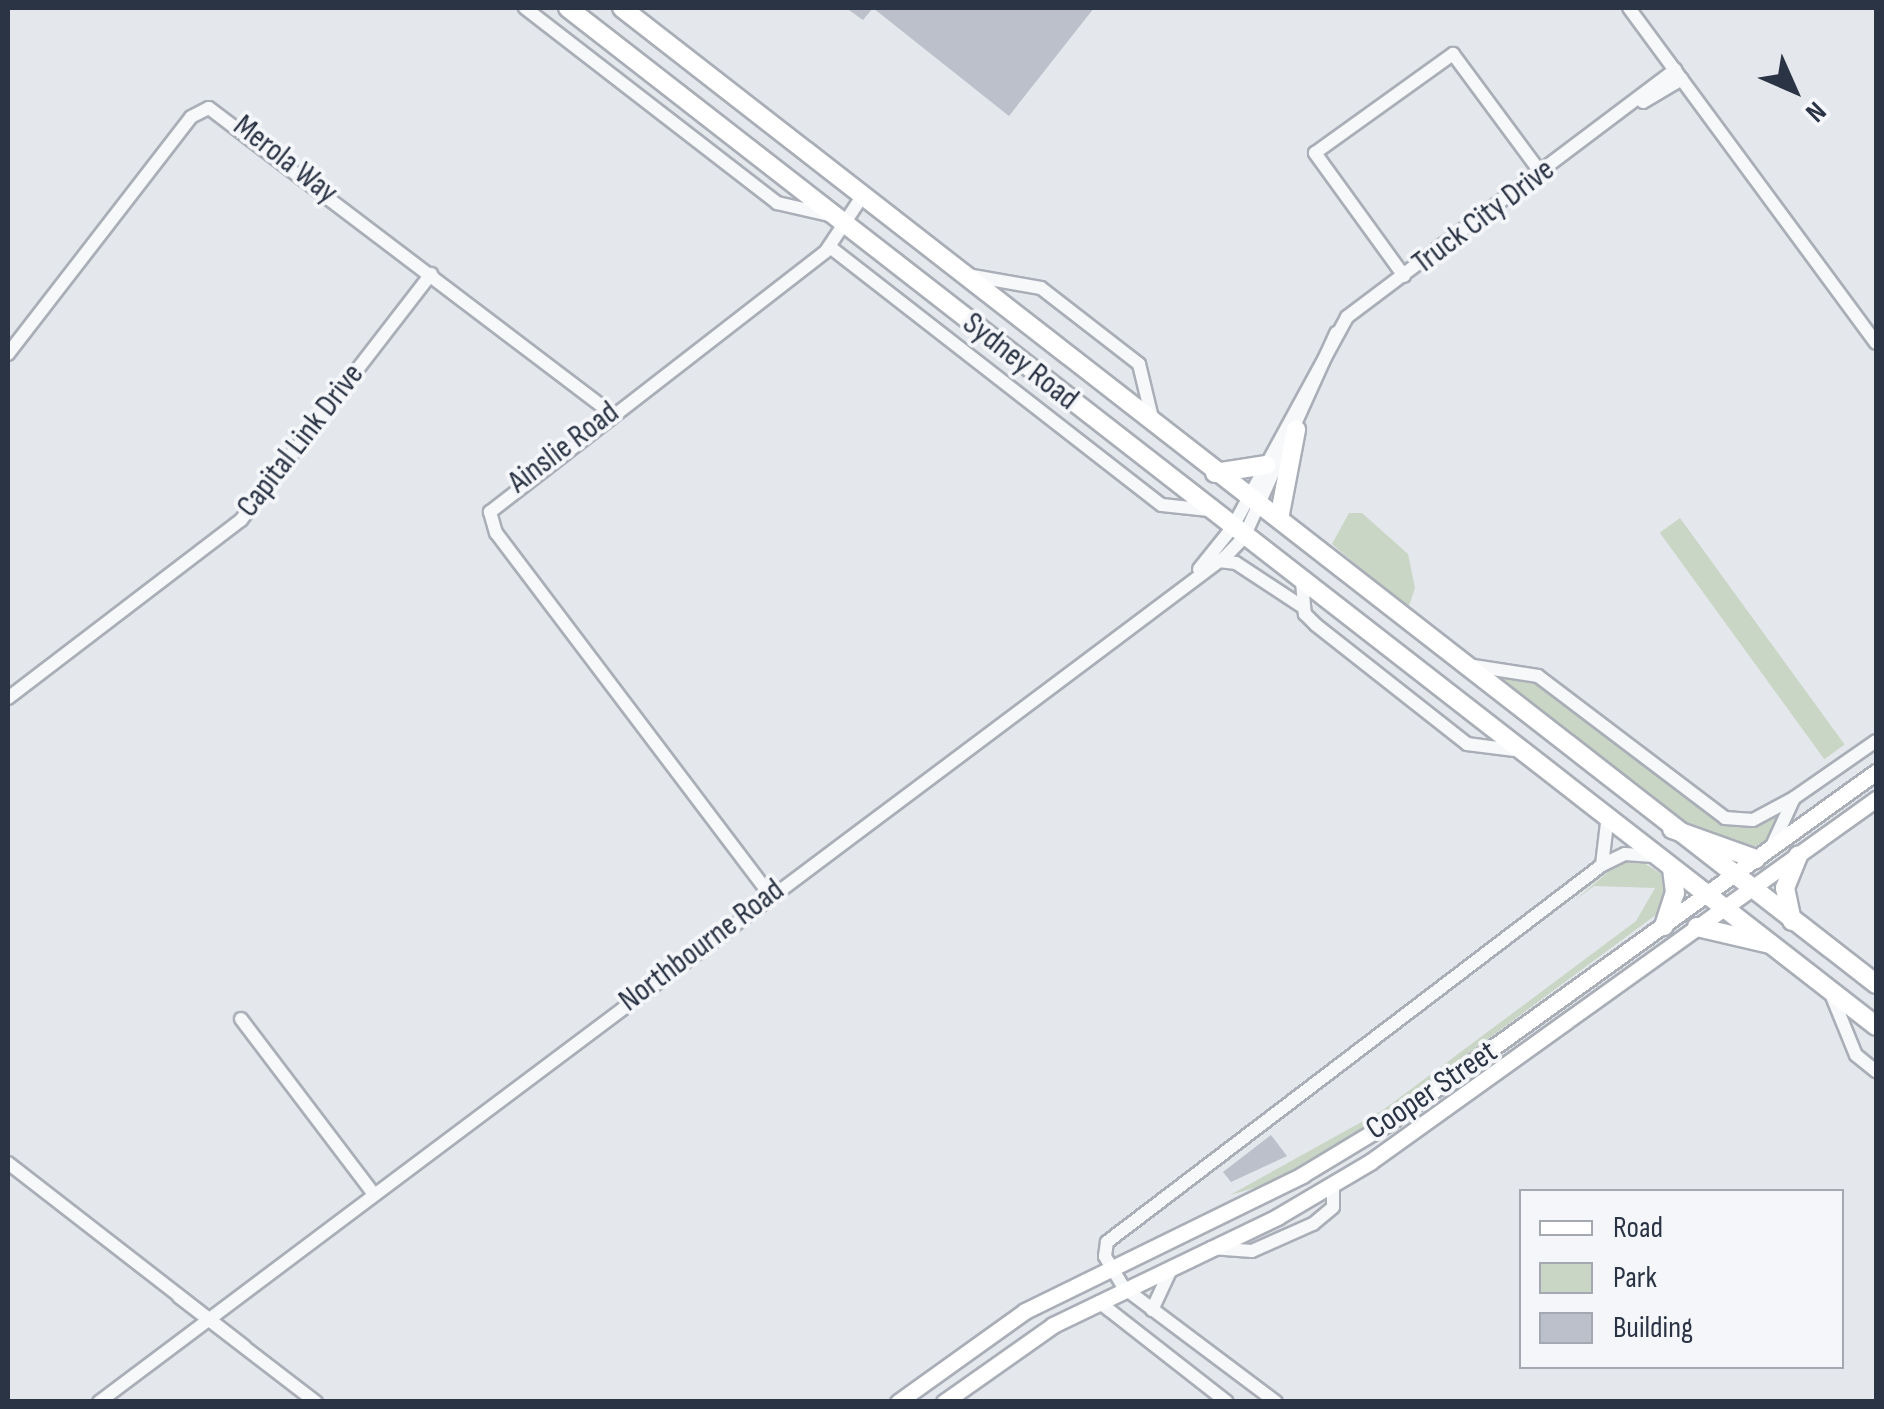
<!DOCTYPE html>
<style>
body{margin:0}
#map{position:relative;width:1884px;height:1409px;overflow:hidden;background:#e4e7ec;font-family:"Sofia Sans Condensed",sans-serif}
div>[style]{position:absolute}
.green>*{inset:0;background:#c9d6c5;transform-origin:0 0}
.building>*{inset:0;background:#bbc0ca}
.roads{filter:drop-shadow(2px 0 #a9aeb7) drop-shadow(-2px 0 #a9aeb7) drop-shadow(0 2px #a9aeb7) drop-shadow(0 -2px #a9aeb7)}
.minor>*{height:12px;margin:-6px;padding:0 6px;transform-origin:6px;border-radius:6px;background:#f7f8fa}
.major>*{height:15px;margin:-7.5px;padding:0 7.5px;transform-origin:7.5px;border-radius:7.5px;background:#fff}
.highway>*{height:18px;margin:-9px;padding:0 9px;transform-origin:9px;border-radius:9px;background:#fff}
span{translate:-50% -50%;white-space:nowrap;text-align:center;line-height:1.15;-webkit-text-stroke:8px #f4f6f9;paint-order:stroke}
.street-label{font-size:32px;color:#2b3445}
.frame{position:absolute;inset:0;border:10px solid #2b3445;pointer-events:none}
.legend{position:absolute;left:1519px;top:1189px;width:325px;height:180px;box-sizing:border-box;background:#f4f6f9;border:2px solid #a4a8b1;margin:0;padding:12px 18px;list-style:none;font-size:30px;color:#2b3445}
.legend li{display:flex;align-items:center;gap:20px;height:50px}
.legend b{width:50px;border:2px solid #a4a8b1}
.north{position:absolute;left:1744px;top:40px;width:100px;height:100px;-webkit-text-stroke:8px #f4f6f9;paint-order:stroke;rotate:135deg;font-size:28px;font-weight:700;line-height:40px;text-align:center;color:#2b3445}
.north::after{content:'';display:block;margin:auto;width:35px;height:45px;background:#2b3445;clip-path:polygon(50% 0,100% 100%,50% 72%,0 100%)}
</style>
<div id="map">
<div class="green">
<div style="clip-path:polygon(1349px 513px,1362px 513px,1408px 554px,1415px 588px,1408px 609px,1332px 544px)"></div>
<div style="left:1680px;top:518px;width:280px;height:25px;rotate:54deg"></div>
<div style="clip-path:polygon(1488px 672px,1535px 680px,1716px 820px,1754px 826px,1783px 808px,1767px 841px,1743px 851px,1675px 817px)"></div>
<div style="clip-path:polygon(1639px 860px,1671px 880px,1657px 914px,1369px 1127px,1271px 1183px,1230px 1195px,1383px 1110px,1636px 921px,1655px 888px,1594px 886px,1574px 901px,1612px 869px,1574px 898px,1618px 862px)"></div>
</div>
<div class="building">
<div style="clip-path:polygon(846px 8px,1094px 8px,1009px 116px,873px 8px,863px 20px)"></div>
<div style="clip-path:polygon(1271px 1135px,1287px 1156px,1231px 1182px,1223px 1172px)"></div>
</div>
<div class="roads">
<div class="minor">
<div style="left:525px;top:8px;width:319px;rotate:37.7deg"></div>
<div style="left:777px;top:203px;width:54px;rotate:12.8deg"></div>
<div style="left:1629px;top:8px;width:416px;rotate:53.6deg"></div>
<div style="left:1643px;top:102px;width:45px;rotate:-30.5deg"></div>
<div style="left:830px;top:247px;width:420px;rotate:37.9deg"></div>
<div style="left:1162px;top:505px;width:47px;rotate:6.1deg"></div>
<div style="left:967px;top:275px;width:75px;rotate:10deg"></div>
<div style="left:1041px;top:288px;width:124px;rotate:37.8deg"></div>
<div style="left:1139px;top:364px;width:60px;rotate:76.4deg"></div>
<div style="left:1404px;top:276px;width:152px;rotate:-125.9deg"></div>
<div style="left:1315px;top:153px;width:170px;rotate:-35.7deg"></div>
<div style="left:1453px;top:54px;width:148px;rotate:53.5deg"></div>
<div style="left:8px;top:354px;width:299px;rotate:-52.3deg"></div>
<div style="left:191px;top:117px;width:20px;rotate:-27deg"></div>
<div style="left:209px;top:108px;width:505px;rotate:37.19deg"></div>
<div style="left:1219px;top:561px;width:17px;rotate:7deg"></div>
<div style="left:1236px;top:563px;width:80px;rotate:33.3deg"></div>
<div style="left:1199px;top:569px;width:53px;rotate:-51.2deg"></div>
<div style="left:1232px;top:528px;width:240px;rotate:-61.4deg"></div>
<div style="left:1347px;top:317px;width:411px;rotate:-37deg"></div>
<div style="left:1302px;top:582px;width:32px;rotate:85deg"></div>
<div style="left:1305px;top:614px;width:16px;rotate:45deg"></div>
<div style="left:1316px;top:625px;width:192px;rotate:38.2deg"></div>
<div style="left:1467px;top:744px;width:46px;rotate:7.4deg"></div>
<div style="left:1467px;top:665px;width:72px;rotate:8.8deg"></div>
<div style="left:1538px;top:676px;width:235px;rotate:37.2deg"></div>
<div style="left:1725px;top:818px;width:28px;rotate:4deg"></div>
<div style="left:1753px;top:820px;width:47px;rotate:-28.2deg"></div>
<div style="left:8px;top:698px;width:293px;rotate:-37.4deg"></div>
<div style="left:241px;top:520px;width:311px;rotate:-52.3deg"></div>
<div style="left:1771px;top:848px;width:55px;rotate:-65.3deg"></div>
<div style="left:1794px;top:798px;width:100px;rotate:-34.8deg"></div>
<div style="left:1602px;top:865px;width:42px;rotate:-83.2deg"></div>
<div style="left:770px;top:895px;width:454px;rotate:-127.1deg"></div>
<div style="left:496px;top:533px;width:22px;rotate:-106deg"></div>
<div style="left:490px;top:512px;width:425px;rotate:-37.8deg"></div>
<div style="left:826px;top:251px;width:67px;rotate:-56.5deg"></div>
<div style="left:1829px;top:989px;width:71px;rotate:67.8deg"></div>
<div style="left:1856px;top:1055px;width:26px;rotate:39deg"></div>
<div style="left:241px;top:1019px;width:220px;rotate:52.8deg"></div>
<div style="left:8px;top:1163px;width:299px;rotate:37.8deg"></div>
<div style="left:1211px;top:1248px;width:41px;rotate:4.2deg"></div>
<div style="left:1252px;top:1251px;width:67px;rotate:-23.9deg"></div>
<div style="left:1313px;top:1224px;width:26px;rotate:-40deg"></div>
<div style="left:1333px;top:1207px;width:21px;rotate:-90deg"></div>
<div style="left:179px;top:1297px;width:173px;rotate:37.5deg"></div>
<div style="left:1099px;top:1302px;width:162px;rotate:38deg"></div>
<div style="left:1152px;top:1310px;width:47px;rotate:-65.1deg"></div>
<div style="left:99px;top:1402px;width:1408px;rotate:-36.89deg"></div>
<div style="left:1225px;top:557px;width:28px;rotate:-46deg"></div>
<div style="left:1244px;top:537px;width:224px;rotate:-65.7deg"></div>
<div style="left:1276px;top:1402px;width:190px;rotate:-143.1deg"></div>
<div style="left:1124px;top:1288px;width:37px;rotate:-121deg"></div>
<div style="left:1105px;top:1256px;width:14px;rotate:-82deg"></div>
<div style="left:1107px;top:1242px;width:622px;rotate:-37.29deg"></div>
<div style="left:1602px;top:865px;width:25px;rotate:-26deg"></div>
<div style="left:1625px;top:854px;width:28px;rotate:4deg"></div>
</div>
<div class="major">
<div style="left:898px;top:1402px;width:156px;rotate:-35.6deg"></div>
<div style="left:1025px;top:1311px;width:309px;rotate:-26.1deg"></div>
<div style="left:1302px;top:1175px;width:100px;rotate:-31.2deg"></div>
<div style="left:1388px;top:1123px;width:601px;rotate:-35.73deg"></div>
<div style="left:944px;top:1402px;width:133px;rotate:-35.2deg"></div>
<div style="left:1053px;top:1325px;width:249px;rotate:-25.7deg"></div>
<div style="left:1277px;top:1217px;width:108px;rotate:-30.6deg"></div>
<div style="left:1370px;top:1162px;width:623px;rotate:-35.66deg"></div>
</div>
<div class="highway">
<div style="left:568px;top:8px;width:1657px;rotate:37.89deg"></div>
<div style="left:622px;top:8px;width:1589px;rotate:37.89deg"></div>
<div style="left:1215px;top:473px;width:52px;rotate:-8.9deg"></div>
<div style="left:1279px;top:519px;width:91px;rotate:-79.2deg"></div>
<div style="left:1672px;top:829px;width:89px;rotate:19.7deg"></div>
<div style="left:1792px;top:921px;width:34px;rotate:-102deg"></div>
<div style="left:1785px;top:888px;width:35px;rotate:-68deg"></div>
<div style="left:1664px;top:926px;width:35px;rotate:-72deg"></div>
<div style="left:1675px;top:893px;width:23px;rotate:-97deg"></div>
<div style="left:1697px;top:927px;width:75px;rotate:13.1deg"></div>
</div>
</div>
<div class="street-label">
<span style="left:285px;top:160px;rotate:38deg">Merola Way</span>
<span style="left:1484px;top:217px;rotate:-37deg">Truck City Drive</span>
<span style="left:1020px;top:362px;rotate:38deg">Sydney Road</span>
<span style="left:301px;top:441px;rotate:-52deg">Capital Link Drive</span>
<span style="left:564px;top:448px;rotate:-37deg">Ainslie Road</span>
<span style="left:702px;top:946px;rotate:-37deg">Northbourne Road</span>
<span style="left:1432px;top:1091px;rotate:-34deg">Cooper Street</span>
</div>
<div class="frame"></div>
<ul class="legend">
<li><b style="height:12px;background:#fff"></b>Road</li>
<li><b style="height:28px;background:#c9d6c5"></b>Park</li>
<li><b style="height:28px;background:#bbc0ca"></b>Building</li>
</ul>
<div class="north">N</div>
</div>
